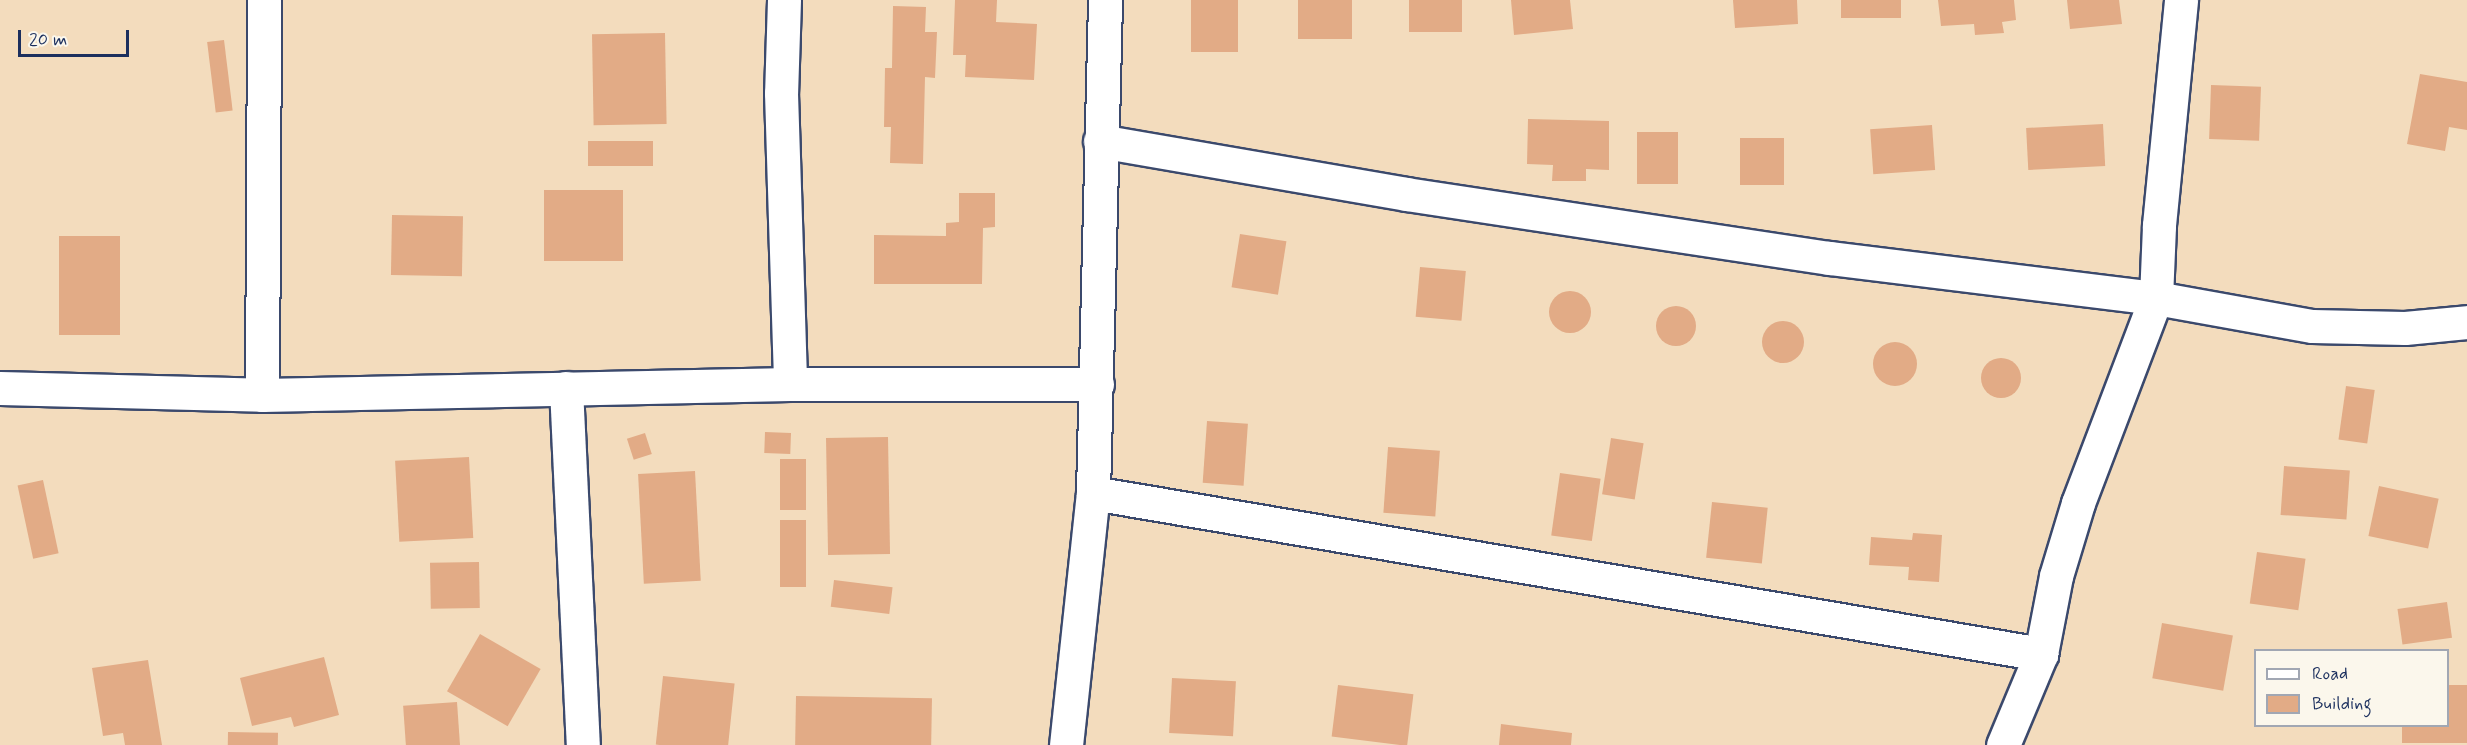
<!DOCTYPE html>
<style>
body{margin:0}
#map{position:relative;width:2467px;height:745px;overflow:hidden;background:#f3dcbd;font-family:Mynerve,sans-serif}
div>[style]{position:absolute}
.building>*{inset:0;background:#e2ab86;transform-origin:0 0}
.round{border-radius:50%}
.roads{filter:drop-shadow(2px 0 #3b496c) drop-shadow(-2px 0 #3b496c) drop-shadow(0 2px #3b496c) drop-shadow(0 -2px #3b496c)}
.minor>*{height:33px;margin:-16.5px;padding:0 16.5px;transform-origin:16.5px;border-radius:16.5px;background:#fff}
span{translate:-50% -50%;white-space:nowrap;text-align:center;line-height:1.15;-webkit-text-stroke:6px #fbf7ec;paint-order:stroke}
.legend{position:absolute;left:2254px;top:649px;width:195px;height:78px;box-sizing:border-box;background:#fbf7ec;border:2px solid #a1a7b3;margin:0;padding:8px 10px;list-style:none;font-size:18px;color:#1b2f5e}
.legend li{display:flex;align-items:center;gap:12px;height:30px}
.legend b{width:30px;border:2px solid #a1a7b3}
.scale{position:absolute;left:18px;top:30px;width:111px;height:27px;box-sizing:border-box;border:3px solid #1b2f5e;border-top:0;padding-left:8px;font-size:18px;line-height:21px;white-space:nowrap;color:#1b2f5e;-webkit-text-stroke:4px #fbf7ec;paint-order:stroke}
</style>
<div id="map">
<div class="building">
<div style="clip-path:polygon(955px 0,997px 0,996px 22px,1037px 24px,1034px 80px,965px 77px,966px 55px,953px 55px)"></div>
<div style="left:1191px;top:0;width:47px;height:52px"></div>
<div style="left:1298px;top:0;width:54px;height:39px"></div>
<div style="left:1409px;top:0;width:53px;height:32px"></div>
<div style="clip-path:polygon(1511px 0,1570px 0,1573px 29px,1514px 35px)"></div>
<div style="clip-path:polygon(1733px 0,1797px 0,1798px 24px,1735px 28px)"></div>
<div style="left:1841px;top:0;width:60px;height:18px"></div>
<div style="clip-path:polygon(1938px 0,2014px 0,2016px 20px,2002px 22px,2004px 33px,1975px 35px,1974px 24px,1941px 26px)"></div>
<div style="clip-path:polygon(2067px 0,2119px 0,2122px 24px,2070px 29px)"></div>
<div style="clip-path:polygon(893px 6px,926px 7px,925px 32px,937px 32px,935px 78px,925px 77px,923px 164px,890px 163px,891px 127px,884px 127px,885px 68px,892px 68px)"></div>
<div style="left:665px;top:33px;width:91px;height:73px;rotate:89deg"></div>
<div style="left:224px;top:40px;width:71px;height:17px;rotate:83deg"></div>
<div style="clip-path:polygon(2420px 74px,2467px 82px,2467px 130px,2449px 127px,2445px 151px,2407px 144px)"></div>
<div style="left:2211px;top:85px;width:50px;height:54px;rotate:2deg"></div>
<div style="clip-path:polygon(1528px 119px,1609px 121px,1609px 170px,1586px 169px,1586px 181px,1552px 181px,1553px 165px,1527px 164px)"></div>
<div style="left:2103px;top:124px;width:42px;height:77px;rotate:87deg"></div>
<div style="left:1932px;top:125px;width:45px;height:62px;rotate:86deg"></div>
<div style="left:1637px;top:132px;width:41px;height:52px"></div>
<div style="left:1740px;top:138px;width:44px;height:47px"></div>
<div style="left:653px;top:141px;width:25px;height:65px;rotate:90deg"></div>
<div style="left:544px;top:190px;width:79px;height:71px"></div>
<div style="clip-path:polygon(959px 193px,995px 193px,995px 227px,983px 228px,982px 284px,874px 284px,874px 235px,946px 236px,946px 223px,959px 222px)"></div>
<div style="left:392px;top:215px;width:71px;height:60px;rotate:1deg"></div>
<div style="left:1240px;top:234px;width:47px;height:54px;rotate:9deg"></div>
<div style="left:59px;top:236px;width:61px;height:99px"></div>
<div style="left:1420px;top:267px;width:46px;height:50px;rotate:5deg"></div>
<div class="round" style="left:1549px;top:291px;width:42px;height:42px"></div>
<div class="round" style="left:1656px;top:306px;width:40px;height:40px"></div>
<div class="round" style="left:1762px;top:321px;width:42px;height:42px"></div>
<div class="round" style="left:1873px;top:342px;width:44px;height:44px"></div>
<div class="round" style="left:1981px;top:358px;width:40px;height:40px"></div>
<div style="left:2346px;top:386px;width:29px;height:54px;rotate:8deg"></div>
<div style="left:1207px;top:421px;width:41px;height:62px;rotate:4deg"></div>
<div style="left:765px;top:432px;width:26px;height:21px;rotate:2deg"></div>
<div style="left:645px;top:433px;width:22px;height:19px;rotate:72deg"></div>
<div style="left:888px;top:437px;width:117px;height:62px;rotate:89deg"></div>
<div style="left:1611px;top:438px;width:33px;height:57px;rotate:9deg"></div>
<div style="left:1388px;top:447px;width:52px;height:66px;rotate:4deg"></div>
<div style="left:469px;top:457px;width:81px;height:74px;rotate:87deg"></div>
<div style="left:780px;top:459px;width:26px;height:51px"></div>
<div style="left:2284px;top:466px;width:66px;height:49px;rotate:4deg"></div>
<div style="left:695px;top:471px;width:110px;height:57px;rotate:87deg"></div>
<div style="left:1560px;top:473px;width:41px;height:63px;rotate:8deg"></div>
<div style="left:43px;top:480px;width:75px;height:26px;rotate:78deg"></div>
<div style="left:2379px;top:486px;width:61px;height:51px;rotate:12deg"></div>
<div style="left:1712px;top:502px;width:56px;height:56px;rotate:6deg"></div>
<div style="left:780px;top:520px;width:26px;height:67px"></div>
<div style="clip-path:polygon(1913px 533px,1942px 535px,1939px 582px,1908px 580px,1909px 567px,1869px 565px,1871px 537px,1912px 540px)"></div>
<div style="left:2257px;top:552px;width:49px;height:52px;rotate:8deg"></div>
<div style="left:479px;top:562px;width:46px;height:49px;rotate:89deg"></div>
<div style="left:834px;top:580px;width:59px;height:27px;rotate:7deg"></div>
<div style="left:2447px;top:602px;width:36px;height:50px;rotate:82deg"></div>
<div style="left:2162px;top:623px;width:72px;height:56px;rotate:10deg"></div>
<div style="left:480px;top:634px;width:70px;height:66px;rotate:30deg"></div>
<div style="clip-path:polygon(324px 657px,339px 715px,294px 727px,291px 717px,252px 726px,240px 678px)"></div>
<div style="clip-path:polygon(148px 660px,162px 745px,125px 745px,123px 733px,103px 736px,92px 668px)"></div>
<div style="left:663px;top:676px;width:72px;height:69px;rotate:6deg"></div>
<div style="left:1172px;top:678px;width:64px;height:55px;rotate:3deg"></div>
<div style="left:1338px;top:685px;width:76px;height:52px;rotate:7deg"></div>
<div style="clip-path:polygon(2448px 685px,2467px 685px,2467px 743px,2402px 743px,2402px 726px,2448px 726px)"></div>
<div style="left:796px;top:696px;width:136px;height:49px;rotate:1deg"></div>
<div style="left:457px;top:702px;width:43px;height:54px;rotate:86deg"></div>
<div style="clip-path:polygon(1501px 724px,1572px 733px,1571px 745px,1499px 745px)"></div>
<div style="left:228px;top:732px;width:50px;height:13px;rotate:1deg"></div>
</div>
<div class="roads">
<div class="minor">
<div style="left:784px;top:0;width:93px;rotate:91.8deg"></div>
<div style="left:781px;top:93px;width:291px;rotate:88.2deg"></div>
<div style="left:1100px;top:141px;width:311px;rotate:9.8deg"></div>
<div style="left:1406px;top:194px;width:428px;rotate:8.6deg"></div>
<div style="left:1829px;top:258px;width:329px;rotate:7deg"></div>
<div style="left:2156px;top:298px;width:158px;rotate:10.2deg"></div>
<div style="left:2312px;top:326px;width:93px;rotate:1.2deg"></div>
<div style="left:2405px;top:328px;width:62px;rotate:-5.5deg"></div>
<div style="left:0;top:388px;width:262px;rotate:1.5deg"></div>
<div style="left:262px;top:395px;width:528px;rotate:-1.19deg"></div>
<div style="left:790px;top:384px;width:307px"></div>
<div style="left:566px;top:388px;width:357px;rotate:87.3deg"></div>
<div style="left:262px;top:395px;width:395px;rotate:-89.7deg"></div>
<div style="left:1093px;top:493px;width:962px;rotate:9.64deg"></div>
<div style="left:1066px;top:745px;width:253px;rotate:-83.9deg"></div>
<div style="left:1093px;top:493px;width:493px;rotate:-88.6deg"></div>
<div style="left:2003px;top:745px;width:99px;rotate:-67.3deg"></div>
<div style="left:2041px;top:654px;width:79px;rotate:-79.1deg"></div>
<div style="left:2056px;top:576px;width:76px;rotate:-73.2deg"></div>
<div style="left:2078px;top:503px;width:219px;rotate:-69.2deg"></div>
<div style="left:2156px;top:298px;width:73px;rotate:-87.6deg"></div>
<div style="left:2159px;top:225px;width:226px;rotate:-84.4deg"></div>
</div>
</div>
<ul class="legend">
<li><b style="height:8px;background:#fff"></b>Road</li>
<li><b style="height:16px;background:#e2ab86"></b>Building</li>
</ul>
<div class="scale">20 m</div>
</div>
